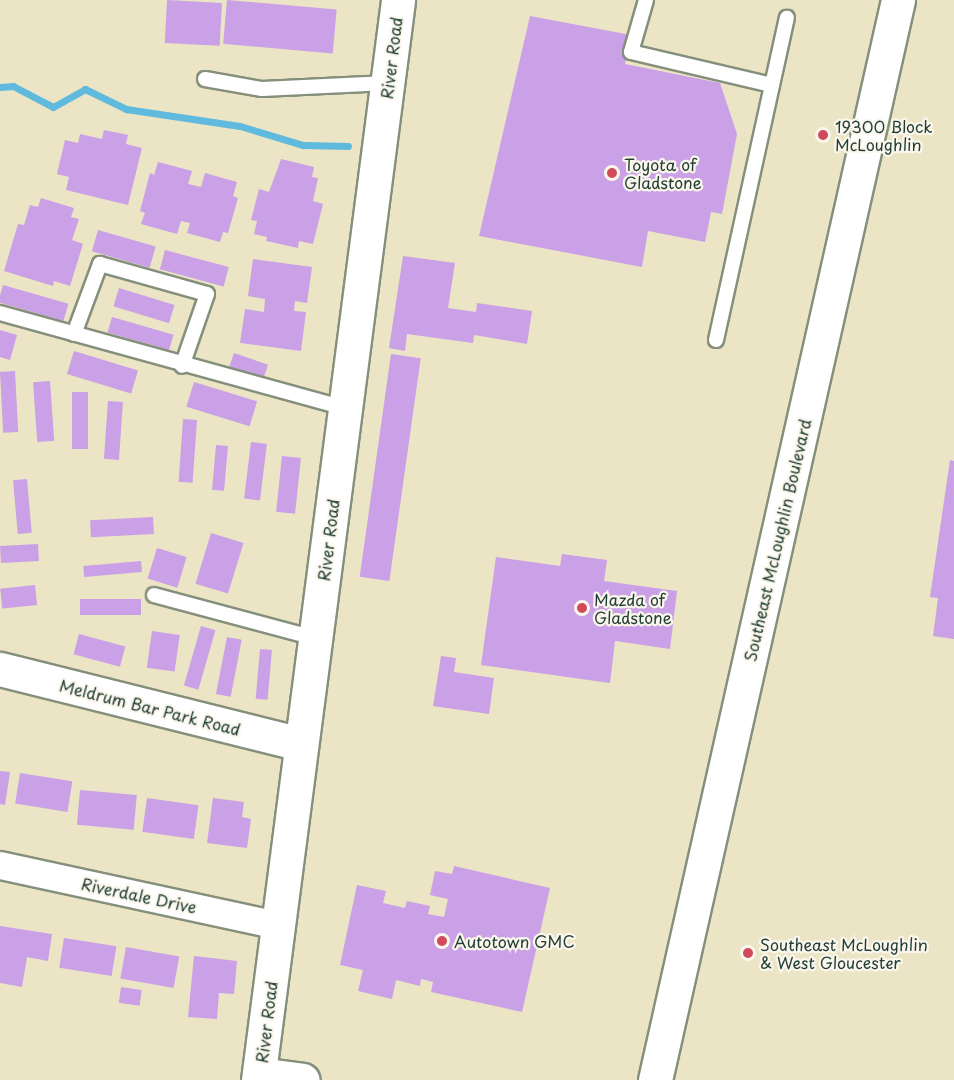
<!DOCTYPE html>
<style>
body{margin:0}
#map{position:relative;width:954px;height:1080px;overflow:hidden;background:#ebe4c5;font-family:"Playpen Sans",sans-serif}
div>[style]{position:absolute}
.stream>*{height:7px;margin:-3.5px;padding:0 3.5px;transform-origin:3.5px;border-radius:3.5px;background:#60badd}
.building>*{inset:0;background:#caa0e7;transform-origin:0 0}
.roads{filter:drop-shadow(2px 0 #85907c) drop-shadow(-2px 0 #85907c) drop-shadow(0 2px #85907c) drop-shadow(0 -2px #85907c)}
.lane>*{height:14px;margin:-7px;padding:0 7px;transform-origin:7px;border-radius:7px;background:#fff}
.street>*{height:27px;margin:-13.5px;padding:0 13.5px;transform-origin:13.5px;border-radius:13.5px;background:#fff}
.secondary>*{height:33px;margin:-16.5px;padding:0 16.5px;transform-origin:16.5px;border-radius:16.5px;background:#fff}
.primary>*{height:33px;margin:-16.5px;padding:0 16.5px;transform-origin:16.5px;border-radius:16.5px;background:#fff}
.dots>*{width:16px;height:16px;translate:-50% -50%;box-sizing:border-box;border:3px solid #fbf7ec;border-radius:50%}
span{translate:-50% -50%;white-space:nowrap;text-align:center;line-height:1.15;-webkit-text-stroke:4.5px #fbf7ec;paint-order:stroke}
.street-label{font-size:16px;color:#1f3d34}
.poi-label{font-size:16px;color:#1f3d34}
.left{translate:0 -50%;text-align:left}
</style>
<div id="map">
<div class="stream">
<div style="left:0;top:87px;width:13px;rotate:-4deg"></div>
<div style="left:13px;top:86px;width:45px;rotate:27.7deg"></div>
<div style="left:53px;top:107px;width:37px;rotate:-29deg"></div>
<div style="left:85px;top:89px;width:46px;rotate:26deg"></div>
<div style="left:126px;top:109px;width:115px;rotate:8.5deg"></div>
<div style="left:240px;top:126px;width:66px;rotate:16.8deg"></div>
<div style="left:303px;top:145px;width:45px;rotate:1.3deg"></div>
</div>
<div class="building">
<div style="left:167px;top:0;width:55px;height:43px;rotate:3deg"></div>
<div style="left:227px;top:0;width:110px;height:44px;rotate:5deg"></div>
<div style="clip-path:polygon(530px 16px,631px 35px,625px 64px,720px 83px,737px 134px,722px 214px,711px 212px,705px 242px,648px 231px,642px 267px,479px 236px)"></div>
<div style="clip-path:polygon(104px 130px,128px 135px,126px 144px,142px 148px,128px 205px,66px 190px,69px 177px,57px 174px,65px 140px,78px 143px,80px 134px,102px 139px)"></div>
<div style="clip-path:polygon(281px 159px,314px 167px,312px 177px,318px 178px,313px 201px,323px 204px,313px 244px,299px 241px,298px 248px,266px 241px,267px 237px,254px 234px,257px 221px,251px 220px,259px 189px,269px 192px)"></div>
<div style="clip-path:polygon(158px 162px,192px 171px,188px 184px,201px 187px,205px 173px,237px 182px,233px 196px,238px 198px,228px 233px,223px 232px,220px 242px,187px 233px,190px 223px,181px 221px,177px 234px,141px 224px,145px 213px,140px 211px,150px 173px,154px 175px)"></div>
<div style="clip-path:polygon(41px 198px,74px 208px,71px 217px,79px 219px,72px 240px,83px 244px,70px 286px,54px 281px,53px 286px,4px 271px,18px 224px,24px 225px,30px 205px,38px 207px)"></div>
<div style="left:98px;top:230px;width:60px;height:22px;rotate:16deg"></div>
<div style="left:165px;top:250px;width:66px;height:20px;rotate:15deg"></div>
<div style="clip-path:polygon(403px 256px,455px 263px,448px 308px,476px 312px,477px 303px,532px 311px,527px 344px,474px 335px,473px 343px,407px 334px,405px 351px,389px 348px)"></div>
<div style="clip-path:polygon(253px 259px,312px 267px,307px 303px,295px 301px,294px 311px,306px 312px,301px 351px,240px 343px,245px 309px,264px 312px,265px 299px,248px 296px)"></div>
<div style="left:3px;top:285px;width:68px;height:18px;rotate:16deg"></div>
<div style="left:119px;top:288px;width:58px;height:19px;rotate:17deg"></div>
<div style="left:112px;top:317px;width:64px;height:16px;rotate:16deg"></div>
<div style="clip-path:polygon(0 330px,17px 335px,10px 360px,0 357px)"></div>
<div style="left:74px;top:351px;width:67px;height:24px;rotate:17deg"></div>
<div style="left:234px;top:353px;width:36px;height:15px;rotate:19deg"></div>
<div style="left:391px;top:354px;width:30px;height:225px;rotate:8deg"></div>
<div style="left:15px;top:371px;width:61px;height:15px;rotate:87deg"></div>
<div style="left:50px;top:381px;width:60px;height:17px;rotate:86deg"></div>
<div style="left:194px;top:382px;width:66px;height:26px;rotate:17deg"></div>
<div style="left:72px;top:392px;width:16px;height:57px"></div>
<div style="left:108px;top:401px;width:15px;height:58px;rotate:4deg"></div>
<div style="left:183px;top:419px;width:14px;height:63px;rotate:4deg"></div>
<div style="left:251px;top:442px;width:16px;height:57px;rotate:7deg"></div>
<div style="left:216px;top:445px;width:12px;height:45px;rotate:5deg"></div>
<div style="left:282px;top:456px;width:19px;height:56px;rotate:6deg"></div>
<div style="clip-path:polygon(950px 460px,954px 461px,954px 639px,933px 636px,938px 598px,930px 597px)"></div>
<div style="left:27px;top:479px;width:54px;height:14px;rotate:85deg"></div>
<div style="left:153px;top:517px;width:17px;height:63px;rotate:87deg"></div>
<div style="left:211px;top:533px;width:34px;height:53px;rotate:17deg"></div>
<div style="left:38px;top:544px;width:17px;height:38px;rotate:87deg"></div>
<div style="left:157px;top:548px;width:31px;height:32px;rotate:17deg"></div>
<div style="clip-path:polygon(562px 554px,607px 560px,604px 581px,677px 591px,670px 649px,615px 641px,610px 683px,481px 665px,496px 557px,560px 566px)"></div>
<div style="left:141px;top:561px;width:11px;height:58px;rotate:85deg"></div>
<div style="left:35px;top:585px;width:20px;height:35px;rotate:84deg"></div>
<div style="left:141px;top:599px;width:16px;height:61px;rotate:90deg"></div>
<div style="left:201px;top:626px;width:15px;height:62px;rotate:16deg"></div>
<div style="left:152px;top:631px;width:28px;height:37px;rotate:8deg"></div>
<div style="left:79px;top:634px;width:48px;height:21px;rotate:15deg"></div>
<div style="left:227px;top:637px;width:15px;height:58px;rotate:11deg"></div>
<div style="left:260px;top:649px;width:12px;height:50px;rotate:5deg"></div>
<div style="clip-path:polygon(441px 656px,456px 658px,454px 672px,494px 678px,489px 714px,433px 706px)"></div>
<div style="clip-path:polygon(0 771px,10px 772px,5px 805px,0 804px)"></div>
<div style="left:20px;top:773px;width:53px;height:31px;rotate:9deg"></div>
<div style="left:80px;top:790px;width:57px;height:35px;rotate:5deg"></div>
<div style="left:147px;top:798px;width:52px;height:34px;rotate:8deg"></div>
<div style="clip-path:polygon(213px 798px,244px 802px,242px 817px,251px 819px,247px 848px,207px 843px)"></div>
<div style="clip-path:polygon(454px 866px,550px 888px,522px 1012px,431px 992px,433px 982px,421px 979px,420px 986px,396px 980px,392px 999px,358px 991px,363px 970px,340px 965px,357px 885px,386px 891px,383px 903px,405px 908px,407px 901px,430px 906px,428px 914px,444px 917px,448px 899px,430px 895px,435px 871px,452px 874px)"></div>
<div style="clip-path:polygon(0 926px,52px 934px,48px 961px,27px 957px,22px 987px,0 983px)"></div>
<div style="left:64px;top:938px;width:53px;height:30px;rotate:9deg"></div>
<div style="left:126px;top:947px;width:54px;height:32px;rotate:10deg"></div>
<div style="clip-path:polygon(194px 956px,237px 961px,234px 994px,219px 993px,217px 1019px,188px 1017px)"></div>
<div style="left:121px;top:987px;width:21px;height:16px;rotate:8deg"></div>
</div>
<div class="roads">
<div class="lane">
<div style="left:646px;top:0;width:54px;rotate:106.1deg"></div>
<div style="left:631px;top:52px;width:145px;rotate:13.2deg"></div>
<div style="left:205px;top:79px;width:58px;rotate:10deg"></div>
<div style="left:262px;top:89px;width:126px;rotate:-2.7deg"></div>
<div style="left:0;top:313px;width:358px;rotate:15.4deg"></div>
<div style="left:74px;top:334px;width:75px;rotate:-69.6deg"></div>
<div style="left:100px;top:264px;width:111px;rotate:15.7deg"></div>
<div style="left:207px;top:294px;width:76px;rotate:109.1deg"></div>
<div style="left:716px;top:340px;width:330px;rotate:-77.6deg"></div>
<div style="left:154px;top:595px;width:167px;rotate:15deg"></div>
</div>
<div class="street">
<div style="left:0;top:865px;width:284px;rotate:12.2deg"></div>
</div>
<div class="secondary">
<div style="left:0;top:669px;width:309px;rotate:14deg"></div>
<div style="left:259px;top:1074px;width:44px;rotate:7.8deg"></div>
<div style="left:258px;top:1080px;width:1089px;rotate:-82.61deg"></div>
</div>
<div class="primary">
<div style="left:655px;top:1080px;width:1107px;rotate:-77.32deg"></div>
</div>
</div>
<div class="dots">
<div style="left:823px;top:135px;background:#d1495b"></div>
<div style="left:612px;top:173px;background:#d1495b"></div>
<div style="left:582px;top:608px;background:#d1495b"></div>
<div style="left:442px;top:941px;background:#d1495b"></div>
<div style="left:748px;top:953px;background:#d1495b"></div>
</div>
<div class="street-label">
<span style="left:391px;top:58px;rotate:-83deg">River Road</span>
<span style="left:328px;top:540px;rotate:-83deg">River Road</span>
<span style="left:777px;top:540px;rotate:-77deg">Southeast McLoughlin Boulevard</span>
<span style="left:150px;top:707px;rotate:14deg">Meldrum Bar Park Road</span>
<span style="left:139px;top:895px;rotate:12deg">Riverdale Drive</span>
<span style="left:266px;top:1022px;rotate:-83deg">River Road</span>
</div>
<div class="poi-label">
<span class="left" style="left:835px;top:135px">19300 Block<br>McLoughlin</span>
<span class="left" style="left:624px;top:173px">Toyota of<br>Gladstone</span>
<span class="left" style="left:594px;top:608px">Mazda of<br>Gladstone</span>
<span class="left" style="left:454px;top:941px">Autotown GMC</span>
<span class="left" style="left:760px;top:953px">Southeast McLoughlin<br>&amp; West Gloucester</span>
</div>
</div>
